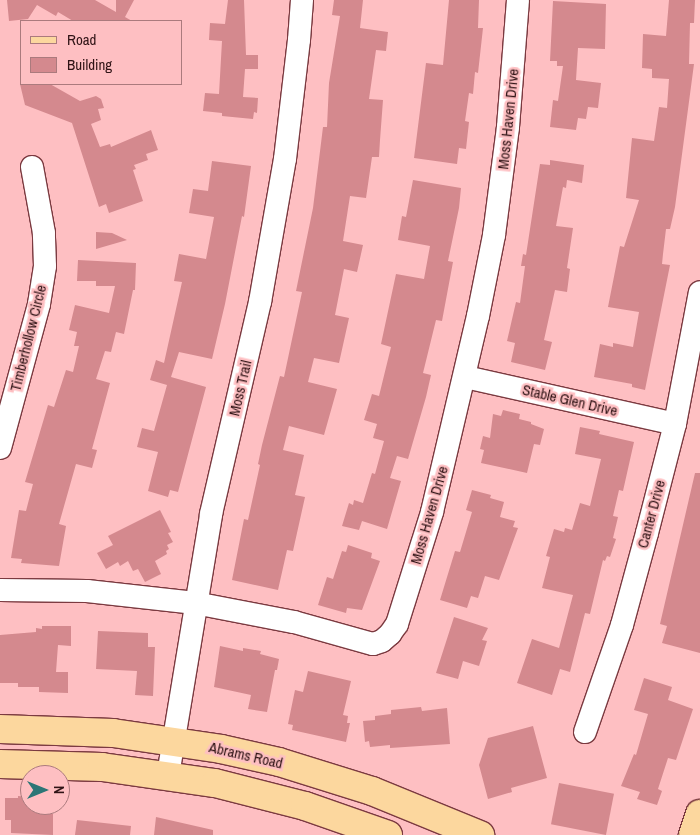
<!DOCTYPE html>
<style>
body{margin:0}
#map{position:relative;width:700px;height:835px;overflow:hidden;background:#febfc2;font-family:"Archivo Narrow",sans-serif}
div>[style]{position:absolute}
.building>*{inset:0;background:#d4898e;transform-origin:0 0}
.roads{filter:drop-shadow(1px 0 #7b3a40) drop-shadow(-1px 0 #7b3a40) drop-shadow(0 1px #7b3a40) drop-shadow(0 -1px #7b3a40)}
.minor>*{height:22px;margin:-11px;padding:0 11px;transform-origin:11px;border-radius:11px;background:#fff}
.major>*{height:28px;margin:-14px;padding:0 14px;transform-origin:14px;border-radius:14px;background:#fcd79e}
span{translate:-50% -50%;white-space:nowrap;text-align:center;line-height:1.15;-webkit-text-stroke:5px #febfc2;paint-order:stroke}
.street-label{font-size:15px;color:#2f1315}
.legend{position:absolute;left:20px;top:20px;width:162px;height:65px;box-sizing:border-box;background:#febfc2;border:1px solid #ab7a7d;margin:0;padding:6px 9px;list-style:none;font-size:15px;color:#2f1315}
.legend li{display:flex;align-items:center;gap:10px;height:25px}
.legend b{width:25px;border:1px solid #ab7a7d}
.north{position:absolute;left:20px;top:765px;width:50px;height:50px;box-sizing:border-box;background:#febfc2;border:1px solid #ab7a7d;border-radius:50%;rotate:90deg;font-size:14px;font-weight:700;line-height:20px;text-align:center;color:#2f1315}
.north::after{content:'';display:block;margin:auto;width:18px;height:22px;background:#2c7676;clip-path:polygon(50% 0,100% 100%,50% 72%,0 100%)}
</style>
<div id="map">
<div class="building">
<div style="clip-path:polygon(7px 0,95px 0,116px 12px,116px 0,134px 0,125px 17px,132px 21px,73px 21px,58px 12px,56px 16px,37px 5px,28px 19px,9px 21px)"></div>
<div style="clip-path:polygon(228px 0,244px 0,246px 55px,258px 55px,258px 69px,245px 69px,243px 97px,258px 98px,257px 113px,254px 112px,253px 119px,222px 116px,222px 113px,203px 111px,205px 93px,219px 94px,222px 41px,209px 40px,210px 23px,225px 24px)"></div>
<div style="clip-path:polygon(334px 0,363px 0,360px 28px,388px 32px,386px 51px,376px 50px,369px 99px,383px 100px,380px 140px,379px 157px,372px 157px,366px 198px,350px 196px,343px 241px,363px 245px,357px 272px,344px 269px,335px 315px,349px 318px,339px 363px,314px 358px,308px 382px,337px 389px,324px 435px,289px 426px,283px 450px,304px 455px,295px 495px,305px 497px,293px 551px,287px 550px,278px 590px,232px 580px,244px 519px,248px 520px,260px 465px,258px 464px,262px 445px,280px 376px,284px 377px,302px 292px,296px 291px,313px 208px,323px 127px,327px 127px,329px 83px,340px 16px,332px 15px)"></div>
<div style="clip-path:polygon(449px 0,479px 0,478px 28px,483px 28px,478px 73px,475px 72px,473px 94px,469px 93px,465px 121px,469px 122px,466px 149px,459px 148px,457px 164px,414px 158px,426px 63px,443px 65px)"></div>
<div style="clip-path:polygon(669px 0,695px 0,694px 23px,690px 23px,689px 64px,694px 64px,675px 207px,670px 229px,666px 229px,663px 254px,662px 264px,670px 265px,645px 390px,632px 387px,632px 384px,594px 377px,600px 344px,613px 347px,613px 343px,633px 347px,639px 312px,608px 307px,620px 246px,624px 247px,639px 200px,626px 198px,632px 138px,654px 141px,659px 107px,667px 108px,669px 79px,652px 78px,652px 69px,642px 68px,643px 34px,666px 36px)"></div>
<div style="clip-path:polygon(553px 1px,606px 4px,605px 49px,578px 48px,576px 80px,601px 83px,598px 108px,588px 107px,586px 119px,578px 118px,576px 130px,550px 127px,553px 100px,558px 101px,563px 66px,557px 66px,557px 61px,550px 61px)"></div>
<div style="clip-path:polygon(20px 84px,50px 84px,80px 101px,96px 96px,101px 99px,104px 108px,98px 109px,101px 120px,91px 124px,100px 147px,110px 144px,111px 147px,151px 130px,158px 150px,146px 154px,148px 160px,134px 165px,136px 169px,133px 170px,143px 201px,109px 213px,106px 204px,99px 207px,72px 123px,25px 105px)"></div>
<div style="clip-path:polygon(550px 160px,584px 165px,582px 183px,567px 180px,566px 188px,563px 187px,556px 226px,573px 228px,567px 268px,570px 269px,567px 292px,555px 290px,544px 340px,552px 342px,545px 370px,511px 362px,515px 343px,507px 341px,516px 302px,520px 303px,525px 266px,521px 266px,523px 254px,526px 255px,540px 164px,550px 165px)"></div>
<div style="clip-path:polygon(212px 161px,251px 166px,244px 217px,242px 216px,225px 304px,212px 359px,179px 352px,171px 377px,206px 387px,178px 492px,170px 490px,168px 497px,148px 491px,158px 452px,137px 447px,142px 428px,154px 431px,167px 385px,150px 380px,156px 360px,164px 363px,182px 282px,174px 281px,179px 254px,206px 259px,214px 217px,189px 213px,193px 189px,208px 191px)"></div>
<div style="clip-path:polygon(413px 180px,461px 188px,459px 208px,448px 261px,453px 262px,442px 321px,436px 320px,423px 373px,431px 375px,426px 397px,408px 459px,397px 456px,390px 478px,401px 481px,387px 529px,362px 521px,359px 530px,342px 526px,349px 503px,353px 505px,354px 500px,363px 503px,372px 473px,375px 474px,384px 441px,373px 438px,377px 424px,364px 420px,372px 394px,379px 396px,391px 347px,381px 344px,396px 274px,424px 279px,430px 246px,398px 240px,402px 216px,406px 217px)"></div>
<div style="clip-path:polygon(96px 232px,112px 233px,127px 240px,96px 249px)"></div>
<div style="clip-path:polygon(78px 260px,136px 263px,135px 290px,133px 290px,124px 334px,116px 332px,111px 352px,105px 351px,96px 379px,110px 383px,92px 449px,97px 450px,92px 468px,76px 464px,59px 524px,66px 526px,59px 566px,21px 563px,22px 559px,11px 558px,19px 510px,26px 511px,33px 484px,25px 482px,48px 405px,54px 407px,66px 370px,73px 372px,79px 346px,74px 346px,77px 332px,69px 330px,75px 305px,109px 313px,115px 286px,96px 286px,96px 281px,77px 281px)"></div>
<div style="clip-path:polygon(503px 410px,520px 414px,519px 419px,531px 422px,531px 424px,544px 429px,540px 445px,534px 444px,527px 473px,481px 463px,484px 450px,480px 449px,483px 436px,490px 438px,493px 414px,501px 416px)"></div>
<div style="clip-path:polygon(580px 427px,600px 431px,599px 434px,634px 442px,623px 491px,619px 490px,613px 516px,618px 517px,613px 538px,616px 539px,610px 557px,607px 556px,605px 561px,603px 560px,590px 614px,585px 613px,570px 672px,560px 669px,552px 695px,517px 683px,532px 639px,559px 648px,573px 595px,542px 588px,550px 557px,546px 556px,554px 529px,564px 532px,565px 528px,572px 530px,580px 503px,590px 506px,601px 459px,575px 454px)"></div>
<div style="clip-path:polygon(695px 473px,700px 473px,700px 653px,662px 643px,667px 626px,660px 624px)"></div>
<div style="clip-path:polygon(472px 490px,491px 495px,490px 498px,504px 502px,500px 517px,515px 521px,513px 527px,518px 528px,499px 580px,485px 576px,478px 598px,471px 596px,467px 608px,440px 600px,455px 551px,460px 552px,472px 512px,466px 510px)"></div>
<div style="clip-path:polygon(160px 510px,171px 532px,168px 533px,173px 542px,167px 545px,169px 549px,166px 551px,167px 554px,155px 561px,161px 574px,145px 582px,138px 569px,133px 571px,128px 561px,120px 566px,118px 562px,106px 569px,97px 553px,113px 545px,108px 536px)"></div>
<div style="clip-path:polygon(348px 545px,372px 553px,371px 558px,380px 561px,362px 610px,347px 608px,346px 613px,318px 605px,327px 577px,333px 579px,342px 551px,346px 552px)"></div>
<div style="clip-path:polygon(454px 617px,488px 628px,482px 640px,487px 641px,479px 666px,463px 661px,458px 679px,436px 673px)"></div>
<div style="clip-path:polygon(42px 626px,71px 626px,71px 646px,58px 645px,56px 672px,68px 672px,68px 693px,39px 692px,39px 687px,18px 687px,18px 683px,0 683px,0 635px,36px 632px,36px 628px,42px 629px)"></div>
<div style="clip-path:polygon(98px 631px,148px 633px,148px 647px,155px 647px,153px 696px,135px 695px,137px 671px,96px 669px)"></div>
<div style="clip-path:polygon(220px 646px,243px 651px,243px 648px,261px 651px,260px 654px,279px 659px,277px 670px,275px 670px,267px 712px,248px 709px,251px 695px,214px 687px)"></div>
<div style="clip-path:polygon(308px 671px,351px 681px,343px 715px,348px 716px,347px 723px,350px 723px,346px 742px,292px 730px,293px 725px,288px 724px,295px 690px,303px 692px)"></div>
<div style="clip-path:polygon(644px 678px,672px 687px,668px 700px,693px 709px,676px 760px,668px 758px,658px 789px,662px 791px,657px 805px,637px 799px,640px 792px,621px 786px,634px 754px,636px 755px,648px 714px,634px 710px)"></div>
<div style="clip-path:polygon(421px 707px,422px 711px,447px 708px,450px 744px,390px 748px,390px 745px,370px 747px,369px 741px,365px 742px,363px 721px,375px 720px,375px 716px,391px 714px,391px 710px)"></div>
<div style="clip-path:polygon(533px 726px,547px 778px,511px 788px,512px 792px,488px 799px,479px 765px,488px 738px)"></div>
<div style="left:559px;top:783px;width:56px;height:42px;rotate:11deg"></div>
<div style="clip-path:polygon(18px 796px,30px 797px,30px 805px,36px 805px,36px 813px,53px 814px,53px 835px,11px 833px,11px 820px,5px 820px,5px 798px,18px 798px)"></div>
<div style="clip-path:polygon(156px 817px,213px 830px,213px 835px,154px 835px)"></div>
<div style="clip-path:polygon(77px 820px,131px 826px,130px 835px,75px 835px)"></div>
</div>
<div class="roads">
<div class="minor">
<div style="left:465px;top:377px;width:215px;rotate:12.6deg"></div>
<div style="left:0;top:448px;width:149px;rotate:-74.8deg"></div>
<div style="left:39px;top:304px;width:38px;rotate:-81deg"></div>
<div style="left:45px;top:266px;width:33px;rotate:-92deg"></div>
<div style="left:44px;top:233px;width:67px;rotate:-100.3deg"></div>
<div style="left:0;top:590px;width:87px;rotate:0.7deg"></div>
<div style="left:87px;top:591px;width:109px;rotate:6.3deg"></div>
<div style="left:195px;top:603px;width:101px;rotate:10.9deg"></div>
<div style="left:294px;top:622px;width:82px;rotate:15.6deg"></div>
<div style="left:373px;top:644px;width:9px;rotate:-18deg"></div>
<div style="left:382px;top:641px;width:11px;rotate:-41deg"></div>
<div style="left:390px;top:634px;width:12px;rotate:-55deg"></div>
<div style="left:397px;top:624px;width:117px;rotate:-72.6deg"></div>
<div style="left:432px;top:512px;width:201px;rotate:-76.8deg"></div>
<div style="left:478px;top:316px;width:83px;rotate:-78.8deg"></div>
<div style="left:494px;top:235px;width:109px;rotate:-82.6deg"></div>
<div style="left:508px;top:127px;width:127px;rotate:-85.5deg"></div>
<div style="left:585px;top:732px;width:113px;rotate:-70.9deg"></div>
<div style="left:622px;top:625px;width:95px;rotate:-74.8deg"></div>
<div style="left:647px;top:533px;width:113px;rotate:-75.6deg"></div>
<div style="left:675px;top:424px;width:134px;rotate:-79.3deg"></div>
<div style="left:168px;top:775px;width:265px;rotate:-80.6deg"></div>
<div style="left:211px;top:514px;width:218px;rotate:-77deg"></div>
<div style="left:260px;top:302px;width:145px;rotate:-80.1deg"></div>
<div style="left:285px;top:159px;width:120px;rotate:-83.3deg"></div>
<div style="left:299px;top:40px;width:40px;rotate:-85.7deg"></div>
</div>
<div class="major">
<div style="left:0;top:729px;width:113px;rotate:2deg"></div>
<div style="left:113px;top:733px;width:109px;rotate:8.4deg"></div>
<div style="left:221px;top:749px;width:59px;rotate:12.6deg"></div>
<div style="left:279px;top:762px;width:97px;rotate:17.3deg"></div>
<div style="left:372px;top:791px;width:117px;rotate:22.2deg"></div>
<div style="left:0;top:764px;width:102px;rotate:1.7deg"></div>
<div style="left:102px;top:767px;width:114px;rotate:8.1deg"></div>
<div style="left:215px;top:783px;width:93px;rotate:14.3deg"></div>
<div style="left:305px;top:806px;width:88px;rotate:19.3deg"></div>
<div style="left:693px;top:835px;width:22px;rotate:-72deg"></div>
</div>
</div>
<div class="street-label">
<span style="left:508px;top:119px;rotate:-84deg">Moss Haven Drive</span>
<span style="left:28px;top:338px;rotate:-76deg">Timberhollow Circle</span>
<span style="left:240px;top:388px;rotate:-77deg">Moss Trail</span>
<span style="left:570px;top:400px;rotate:13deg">Stable Glen Drive</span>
<span style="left:651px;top:514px;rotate:-75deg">Canter Drive</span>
<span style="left:429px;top:515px;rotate:-74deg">Moss Haven Drive</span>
<span style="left:246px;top:755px;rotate:13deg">Abrams Road</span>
</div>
<ul class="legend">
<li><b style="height:6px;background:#fcd79e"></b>Road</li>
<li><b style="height:14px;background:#d4898e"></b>Building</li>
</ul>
<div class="north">N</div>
</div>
